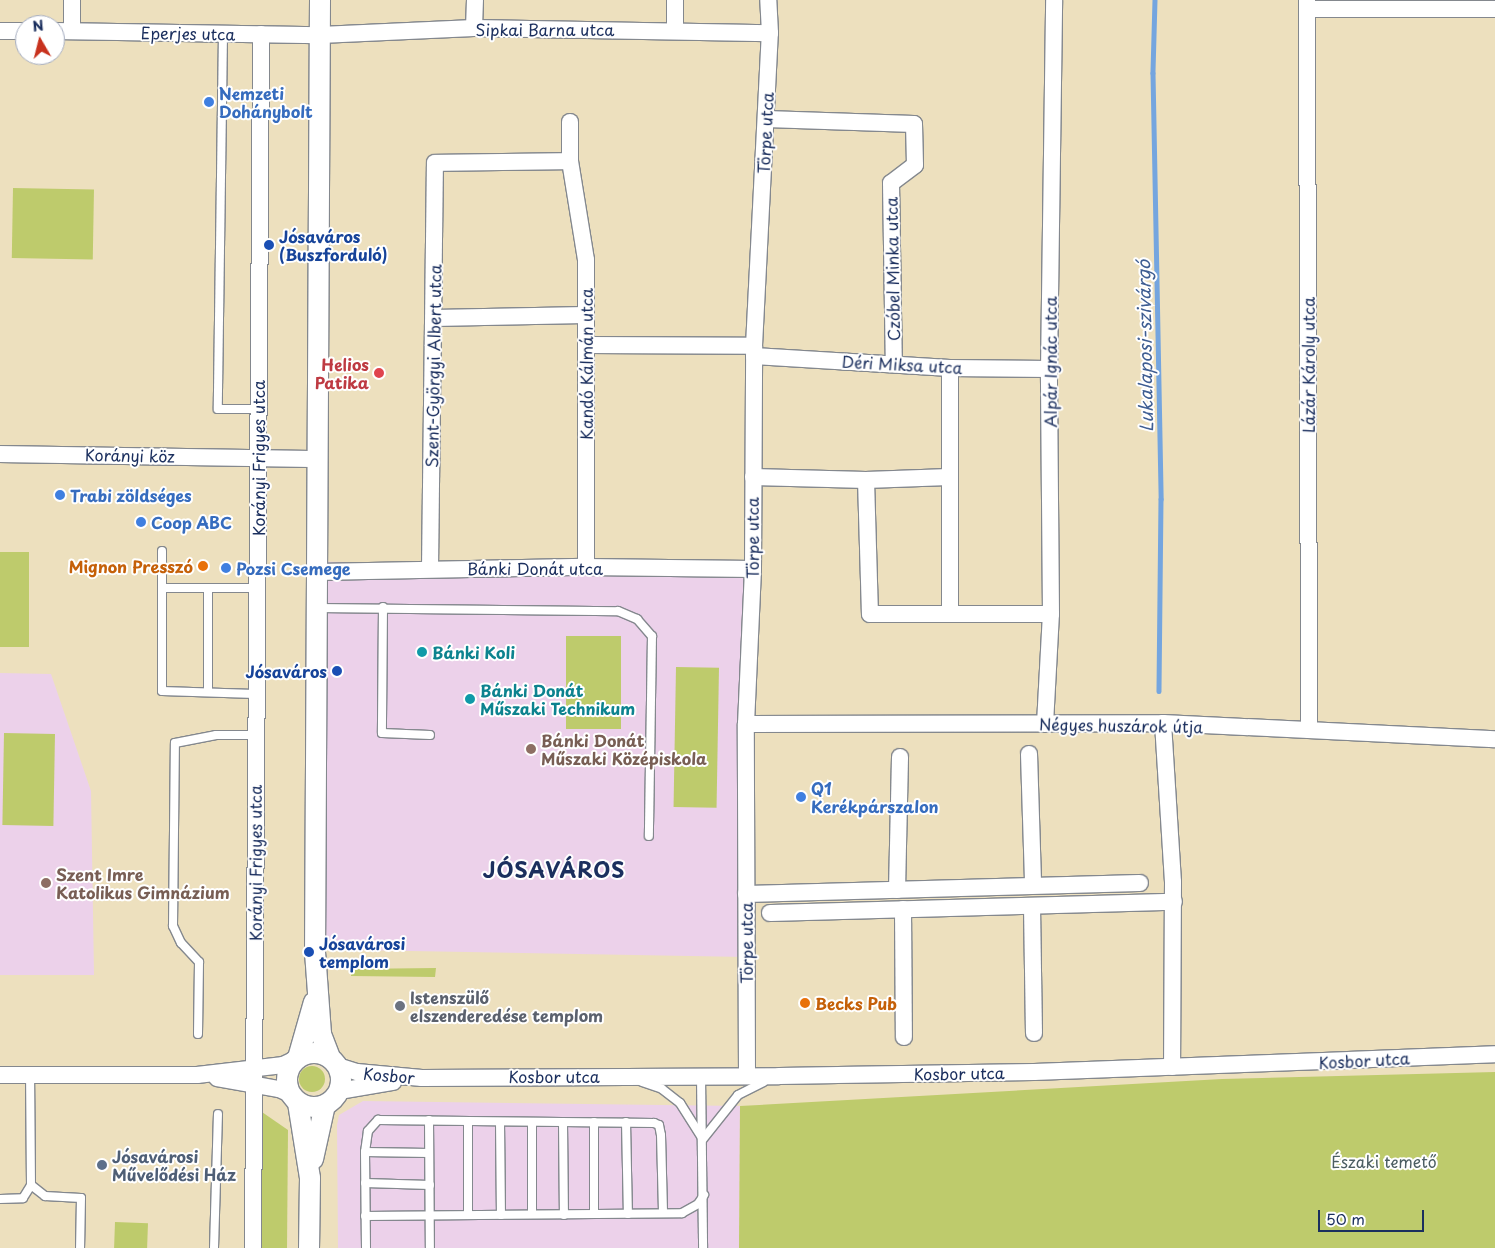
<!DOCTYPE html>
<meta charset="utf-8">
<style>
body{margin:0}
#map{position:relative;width:1495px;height:1248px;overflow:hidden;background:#ede0be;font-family:"Playpen Sans",sans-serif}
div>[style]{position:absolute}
.built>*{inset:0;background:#ecd1ea;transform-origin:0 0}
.green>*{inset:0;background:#becb6c;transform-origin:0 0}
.round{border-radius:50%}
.stream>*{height:4.5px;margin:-2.25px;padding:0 2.25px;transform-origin:2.25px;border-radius:2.25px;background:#74a5df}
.roads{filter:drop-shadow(1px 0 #84888e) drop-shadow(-1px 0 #84888e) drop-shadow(0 1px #84888e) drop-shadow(0 -1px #84888e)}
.service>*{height:8px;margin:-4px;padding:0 4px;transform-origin:4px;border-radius:4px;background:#fff}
.minor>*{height:16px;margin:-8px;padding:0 8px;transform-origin:8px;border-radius:8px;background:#fff}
.tertiary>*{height:20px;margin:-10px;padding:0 10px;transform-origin:10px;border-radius:10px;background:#fff}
.tertiary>.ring{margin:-10px;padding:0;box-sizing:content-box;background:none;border:20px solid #fff;border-radius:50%}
.dots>*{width:14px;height:14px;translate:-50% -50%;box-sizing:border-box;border:2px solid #fff;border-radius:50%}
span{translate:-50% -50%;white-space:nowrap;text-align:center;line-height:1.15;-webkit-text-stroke:4px #fff;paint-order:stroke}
.street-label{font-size:16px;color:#1b2f5e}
.shop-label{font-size:16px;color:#366cbe;font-weight:700}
.left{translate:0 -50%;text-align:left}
.transit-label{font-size:16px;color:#164399;font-weight:700}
.right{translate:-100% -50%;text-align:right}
.health-label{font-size:16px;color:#be3a42;font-weight:700}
.food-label{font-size:16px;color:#c56008;font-weight:700}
.culture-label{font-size:16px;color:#0d838f;font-weight:700}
.education-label{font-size:16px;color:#785e54;font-weight:700}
.worship-label{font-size:16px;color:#5b616d;font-weight:700}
.service-label{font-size:16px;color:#4e5e75;font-weight:700}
.park-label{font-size:16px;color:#4c5e62}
.water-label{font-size:18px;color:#3f5e92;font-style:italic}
.district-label{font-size:21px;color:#1b2f5e;font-weight:700;letter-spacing:1px}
.north{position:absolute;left:15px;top:15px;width:50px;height:50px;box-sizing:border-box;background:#fff;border:1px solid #a4acbf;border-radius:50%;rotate:352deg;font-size:14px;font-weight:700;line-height:20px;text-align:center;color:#1b2f5e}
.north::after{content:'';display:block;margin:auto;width:18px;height:22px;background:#c8321e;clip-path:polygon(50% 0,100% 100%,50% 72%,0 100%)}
.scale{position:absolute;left:1318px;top:1210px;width:106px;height:22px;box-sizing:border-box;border:2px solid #1b2f5e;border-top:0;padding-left:6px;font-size:15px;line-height:18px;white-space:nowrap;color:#1b2f5e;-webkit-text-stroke:4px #fff;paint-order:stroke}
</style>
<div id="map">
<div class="built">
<div style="left:753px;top:569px;width:388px;height:436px;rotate:91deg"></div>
<div style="clip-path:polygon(0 673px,51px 674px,91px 791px,94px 975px,0 975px)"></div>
<div style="clip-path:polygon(363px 1101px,740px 1106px,739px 1248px,338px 1248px,337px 1125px,339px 1115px)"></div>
</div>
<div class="green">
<div style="left:13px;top:188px;width:81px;height:70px;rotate:1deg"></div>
<div style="left:0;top:552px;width:29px;height:95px"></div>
<div style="left:566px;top:636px;width:55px;height:93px"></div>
<div style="left:676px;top:667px;width:43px;height:140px;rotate:1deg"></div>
<div style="left:4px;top:733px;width:51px;height:92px;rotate:1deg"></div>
<div style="clip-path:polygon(436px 968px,435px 977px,351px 976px,351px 969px)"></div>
<div class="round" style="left:299px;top:1066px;width:26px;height:26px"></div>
<div style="clip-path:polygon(1495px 1072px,1495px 1248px,739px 1248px,740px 1106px,1222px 1079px)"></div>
<div style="clip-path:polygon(259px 1110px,288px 1130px,287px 1248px,260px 1248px)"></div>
<div style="left:115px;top:1222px;width:33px;height:26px;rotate:2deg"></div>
</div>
<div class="stream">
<div style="left:1155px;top:0;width:73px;rotate:91.6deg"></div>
<div style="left:1153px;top:73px;width:426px;rotate:88.9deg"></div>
<div style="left:1161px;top:499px;width:192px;rotate:90.6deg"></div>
</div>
<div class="roads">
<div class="service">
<div style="left:223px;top:33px;width:376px;rotate:90.8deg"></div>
<div style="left:218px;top:409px;width:40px"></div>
<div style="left:162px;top:551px;width:37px;rotate:90deg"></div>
<div style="left:162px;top:588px;width:96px"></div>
<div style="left:162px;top:588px;width:103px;rotate:90deg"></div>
<div style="left:162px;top:691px;width:93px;rotate:1.8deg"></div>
<div style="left:383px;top:607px;width:126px;rotate:90.5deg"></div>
<div style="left:382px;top:733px;width:48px;rotate:2.4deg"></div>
<div style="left:318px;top:608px;width:300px;rotate:0.6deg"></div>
<div style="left:618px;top:611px;width:21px;rotate:23deg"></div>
<div style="left:637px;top:619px;width:23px;rotate:49deg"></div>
<div style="left:652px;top:636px;width:200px;rotate:90.9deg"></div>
<div style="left:208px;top:691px;width:103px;rotate:-90deg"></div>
<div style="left:198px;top:1034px;width:72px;rotate:-89.2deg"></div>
<div style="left:199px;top:962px;width:26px;rotate:-133deg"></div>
<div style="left:181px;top:943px;width:19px;rotate:-115deg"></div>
<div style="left:173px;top:926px;width:183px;rotate:-89.4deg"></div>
<div style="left:175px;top:743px;width:42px;rotate:-11deg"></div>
<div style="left:216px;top:735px;width:39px"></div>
<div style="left:701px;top:1076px;width:172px;rotate:89.3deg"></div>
<div style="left:642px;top:1082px;width:21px;rotate:19deg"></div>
<div style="left:662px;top:1089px;width:23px;rotate:38deg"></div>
<div style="left:680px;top:1103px;width:41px;rotate:57.8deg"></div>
<div style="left:429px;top:1120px;width:128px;rotate:89.6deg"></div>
<div style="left:468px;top:1122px;width:93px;rotate:90deg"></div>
<div style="left:500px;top:1122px;width:93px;rotate:89.4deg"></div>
<div style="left:626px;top:1122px;width:92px;rotate:88.8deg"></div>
<div style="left:563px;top:1123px;width:92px;rotate:89.4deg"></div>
<div style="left:703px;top:1139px;width:56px;rotate:-51.5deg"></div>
<div style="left:738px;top:1095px;width:29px;rotate:-27deg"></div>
<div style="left:365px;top:1152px;width:64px;rotate:0.9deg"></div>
<div style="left:365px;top:1183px;width:65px;rotate:1.8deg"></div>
<div style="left:31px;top:1185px;width:18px;rotate:38deg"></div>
<div style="left:45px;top:1196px;width:36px;rotate:3deg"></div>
<div style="left:81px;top:1198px;width:50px;rotate:91.1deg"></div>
<div style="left:0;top:1199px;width:23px;rotate:-2deg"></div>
<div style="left:23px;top:1198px;width:15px;rotate:-58deg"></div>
<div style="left:31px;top:1185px;width:110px;rotate:-90.5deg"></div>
<div style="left:532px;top:1214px;width:91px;rotate:-90deg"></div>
<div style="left:594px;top:1214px;width:92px;rotate:-90deg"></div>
<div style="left:365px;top:1216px;width:317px;rotate:-0.5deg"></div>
<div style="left:682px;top:1213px;width:18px;rotate:-29deg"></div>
<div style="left:698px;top:1204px;width:11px;rotate:-56deg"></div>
<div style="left:214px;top:1248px;width:134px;rotate:-88.3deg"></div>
<div style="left:366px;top:1248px;width:96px;rotate:-90.6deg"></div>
<div style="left:365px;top:1152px;width:21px;rotate:-82deg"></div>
<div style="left:368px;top:1131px;width:15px;rotate:-48deg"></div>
<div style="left:378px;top:1120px;width:276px;rotate:0.6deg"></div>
<div style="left:654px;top:1123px;width:5px;rotate:22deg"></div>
<div style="left:659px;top:1125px;width:10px;rotate:79deg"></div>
<div style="left:661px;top:1135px;width:78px;rotate:88.5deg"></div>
</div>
<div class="minor">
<div style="left:1307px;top:0;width:730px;rotate:89.84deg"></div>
<div style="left:1307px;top:9px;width:188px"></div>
<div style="left:474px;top:28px;width:28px;rotate:-88deg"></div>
<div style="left:675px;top:30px;width:30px;rotate:-90deg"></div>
<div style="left:0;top:31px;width:25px"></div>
<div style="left:55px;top:31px;width:265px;rotate:0.9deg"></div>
<div style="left:320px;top:35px;width:154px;rotate:-2.6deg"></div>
<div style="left:474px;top:28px;width:296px;rotate:1deg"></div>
<div style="left:72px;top:31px;width:31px;rotate:-90deg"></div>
<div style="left:766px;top:119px;width:148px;rotate:1.9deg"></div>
<div style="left:914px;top:124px;width:41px;rotate:88.6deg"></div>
<div style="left:915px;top:165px;width:30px;rotate:143deg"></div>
<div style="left:891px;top:183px;width:181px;rotate:89.1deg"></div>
<div style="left:570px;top:122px;width:39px;rotate:90deg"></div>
<div style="left:570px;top:161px;width:100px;rotate:80.8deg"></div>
<div style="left:586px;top:260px;width:307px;rotate:90deg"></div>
<div style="left:434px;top:318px;width:151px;rotate:-1.1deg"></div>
<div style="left:588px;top:345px;width:166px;rotate:0.3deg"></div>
<div style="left:754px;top:356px;width:196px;rotate:3.5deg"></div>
<div style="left:950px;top:368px;width:99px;rotate:0.6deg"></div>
<div style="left:950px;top:368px;width:246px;rotate:90deg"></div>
<div style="left:0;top:454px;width:319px;rotate:0.9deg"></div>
<div style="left:753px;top:477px;width:113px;rotate:1.5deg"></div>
<div style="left:866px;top:480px;width:83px;rotate:-2.1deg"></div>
<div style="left:866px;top:480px;width:134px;rotate:88.3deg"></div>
<div style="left:870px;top:614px;width:181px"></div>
<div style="left:430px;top:568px;width:405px;rotate:-89.3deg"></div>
<div style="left:435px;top:163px;width:135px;rotate:-0.8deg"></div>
<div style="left:317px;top:572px;width:269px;rotate:-1.1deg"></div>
<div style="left:586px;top:567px;width:167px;rotate:0.7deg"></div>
<div style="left:1163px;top:723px;width:159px;rotate:86.4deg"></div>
<div style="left:1173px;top:882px;width:185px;rotate:90.3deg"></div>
<div style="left:746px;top:724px;width:417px;rotate:-0.1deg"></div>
<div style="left:1163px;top:723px;width:332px;rotate:2.8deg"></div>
<div style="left:1045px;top:724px;width:110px;rotate:-86.9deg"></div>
<div style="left:1051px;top:614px;width:245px;rotate:-90.5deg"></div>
<div style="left:1049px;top:369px;width:369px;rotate:-89.2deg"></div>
<div style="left:1029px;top:754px;width:130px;rotate:88.2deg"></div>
<div style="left:897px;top:890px;width:133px;rotate:-88.7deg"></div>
<div style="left:746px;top:894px;width:394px;rotate:-1.6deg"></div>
<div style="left:1032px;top:906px;width:127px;rotate:89.1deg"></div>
<div style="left:903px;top:909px;width:128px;rotate:89.6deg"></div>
<div style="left:770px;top:913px;width:404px;rotate:-1.6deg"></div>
<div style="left:338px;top:1066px;width:20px;rotate:18deg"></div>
<div style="left:357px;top:1072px;width:65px;rotate:5.3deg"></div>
<div style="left:422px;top:1078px;width:357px;rotate:-0.3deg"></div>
<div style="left:779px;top:1076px;width:255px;rotate:-0.9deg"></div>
<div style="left:1034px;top:1072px;width:461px;rotate:-2.2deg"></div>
<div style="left:0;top:1075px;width:197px"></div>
<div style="left:197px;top:1075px;width:87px;rotate:-6.6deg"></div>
<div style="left:283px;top:1065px;width:17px;rotate:-25deg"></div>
<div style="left:747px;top:1076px;width:352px;rotate:-90.2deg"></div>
<div style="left:746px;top:724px;width:155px;rotate:-87.4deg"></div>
<div style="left:753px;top:569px;width:223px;rotate:-89.7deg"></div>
<div style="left:754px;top:346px;width:313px;rotate:-87.1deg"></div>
<div style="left:770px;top:33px;width:33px;rotate:-93deg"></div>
<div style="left:217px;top:1078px;width:63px;rotate:10.1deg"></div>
<div style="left:279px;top:1089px;width:12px;rotate:24deg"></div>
<div style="left:339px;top:1091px;width:55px;rotate:-9.5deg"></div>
<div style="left:253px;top:1248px;width:1214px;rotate:-89.62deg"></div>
</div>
<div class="tertiary">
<div style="left:320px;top:0;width:952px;rotate:90.3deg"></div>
<div style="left:315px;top:952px;width:82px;rotate:85.8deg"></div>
<div style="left:321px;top:1034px;width:26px;rotate:69deg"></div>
<div class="ring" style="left:287px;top:1053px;width:34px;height:34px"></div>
<div style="left:298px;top:1058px;width:58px;rotate:-74.1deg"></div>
<div style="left:298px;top:1103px;width:76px;rotate:80.9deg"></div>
<div style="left:310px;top:1178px;width:70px;rotate:90.8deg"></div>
<div style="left:313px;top:1159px;width:55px;rotate:-77.5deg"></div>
</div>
</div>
<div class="dots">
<div style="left:209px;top:102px;background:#3f7fe0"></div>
<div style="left:269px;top:245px;background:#1a4fb4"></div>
<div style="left:379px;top:373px;background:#e0444e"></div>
<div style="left:60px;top:495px;background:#3f7fe0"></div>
<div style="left:141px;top:522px;background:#3f7fe0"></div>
<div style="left:203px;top:566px;background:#e8710a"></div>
<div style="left:226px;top:568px;background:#3f7fe0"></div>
<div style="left:422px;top:652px;background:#0f9aa8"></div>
<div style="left:337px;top:671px;background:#1a4fb4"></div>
<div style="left:470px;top:699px;background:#0f9aa8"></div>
<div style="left:531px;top:749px;background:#8d6e63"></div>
<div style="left:801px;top:797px;background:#3f7fe0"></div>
<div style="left:46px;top:883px;background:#8d6e63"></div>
<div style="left:309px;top:952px;background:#1a4fb4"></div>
<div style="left:805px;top:1003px;background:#e8710a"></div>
<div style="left:400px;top:1006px;background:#6b7280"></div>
<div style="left:102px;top:1165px;background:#5c6f8a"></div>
</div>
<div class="street-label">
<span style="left:545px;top:29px">Sipkai Barna utca</span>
<span style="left:188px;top:33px;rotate:1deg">Eperjes utca</span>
<span style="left:765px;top:133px;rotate:-87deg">Törpe utca</span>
<span style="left:892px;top:269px;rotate:-91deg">Czóbel Minka utca</span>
<span style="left:1050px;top:362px;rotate:-90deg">Alpár Ignác utca</span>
<span style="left:586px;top:364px;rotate:-90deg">Kandó Kálmán utca</span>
<span style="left:902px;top:364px;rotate:3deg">Déri Miksa utca</span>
<span style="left:1308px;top:365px;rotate:-90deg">Lázár Károly utca</span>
<span style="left:433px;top:366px;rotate:-89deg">Szent-Györgyi Albert utca</span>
<span style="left:130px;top:455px;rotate:1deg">Korányi köz</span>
<span style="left:258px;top:458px;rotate:-90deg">Korányi Frigyes utca</span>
<span style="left:752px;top:538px;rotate:-90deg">Törpe utca</span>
<span style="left:535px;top:568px">Bánki Donát utca</span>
<span style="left:1121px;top:725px;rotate:1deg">Négyes huszárok útja</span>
<span style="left:255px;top:863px;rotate:-90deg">Korányi Frigyes utca</span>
<span style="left:746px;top:943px;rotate:-90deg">Törpe utca</span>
<span style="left:1364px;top:1060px;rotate:-3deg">Kosbor utca</span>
<span style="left:959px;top:1073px;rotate:-1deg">Kosbor utca</span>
<span style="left:389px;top:1075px;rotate:5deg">Kosbor</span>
<span style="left:554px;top:1076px">Kosbor utca</span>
</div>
<div class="shop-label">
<span class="left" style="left:219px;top:102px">Nemzeti<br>Dohánybolt</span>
<span class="left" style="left:70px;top:495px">Trabi zöldséges</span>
<span class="left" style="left:151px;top:522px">Coop ABC</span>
<span class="left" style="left:236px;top:568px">Pozsi Csemege</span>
<span class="left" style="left:811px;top:797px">Q1<br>Kerékpárszalon</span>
</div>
<div class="transit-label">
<span class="left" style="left:279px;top:245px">Jósaváros<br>(Buszforduló)</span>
<span class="right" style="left:327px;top:671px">Jósaváros</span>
<span class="left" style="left:319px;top:952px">Jósavárosi<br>templom</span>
</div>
<div class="health-label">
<span class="right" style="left:369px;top:373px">Helios<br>Patika</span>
</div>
<div class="food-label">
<span class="right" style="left:193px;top:566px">Mignon Presszó</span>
<span class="left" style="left:815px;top:1003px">Becks Pub</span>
</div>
<div class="culture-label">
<span class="left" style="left:432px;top:652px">Bánki Koli</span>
<span class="left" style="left:480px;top:699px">Bánki Donát<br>Műszaki Technikum</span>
</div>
<div class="education-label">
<span class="left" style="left:541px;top:749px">Bánki Donát<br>Műszaki Középiskola</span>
<span class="left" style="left:56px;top:883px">Szent Imre<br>Katolikus Gimnázium</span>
</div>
<div class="worship-label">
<span class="left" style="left:410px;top:1006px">Istenszülő<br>elszenderedése templom</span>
</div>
<div class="service-label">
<span class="left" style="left:112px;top:1165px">Jósavárosi<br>Művelődési Ház</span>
</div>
<div class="park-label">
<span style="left:1384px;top:1161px">Északi temető</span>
</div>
<div class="water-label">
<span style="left:1145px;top:346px;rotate:-91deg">Lukalaposi-szivárgó</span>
</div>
<div class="district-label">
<span style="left:554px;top:869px">JÓSAVÁROS</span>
</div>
<div class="north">N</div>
<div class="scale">50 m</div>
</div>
